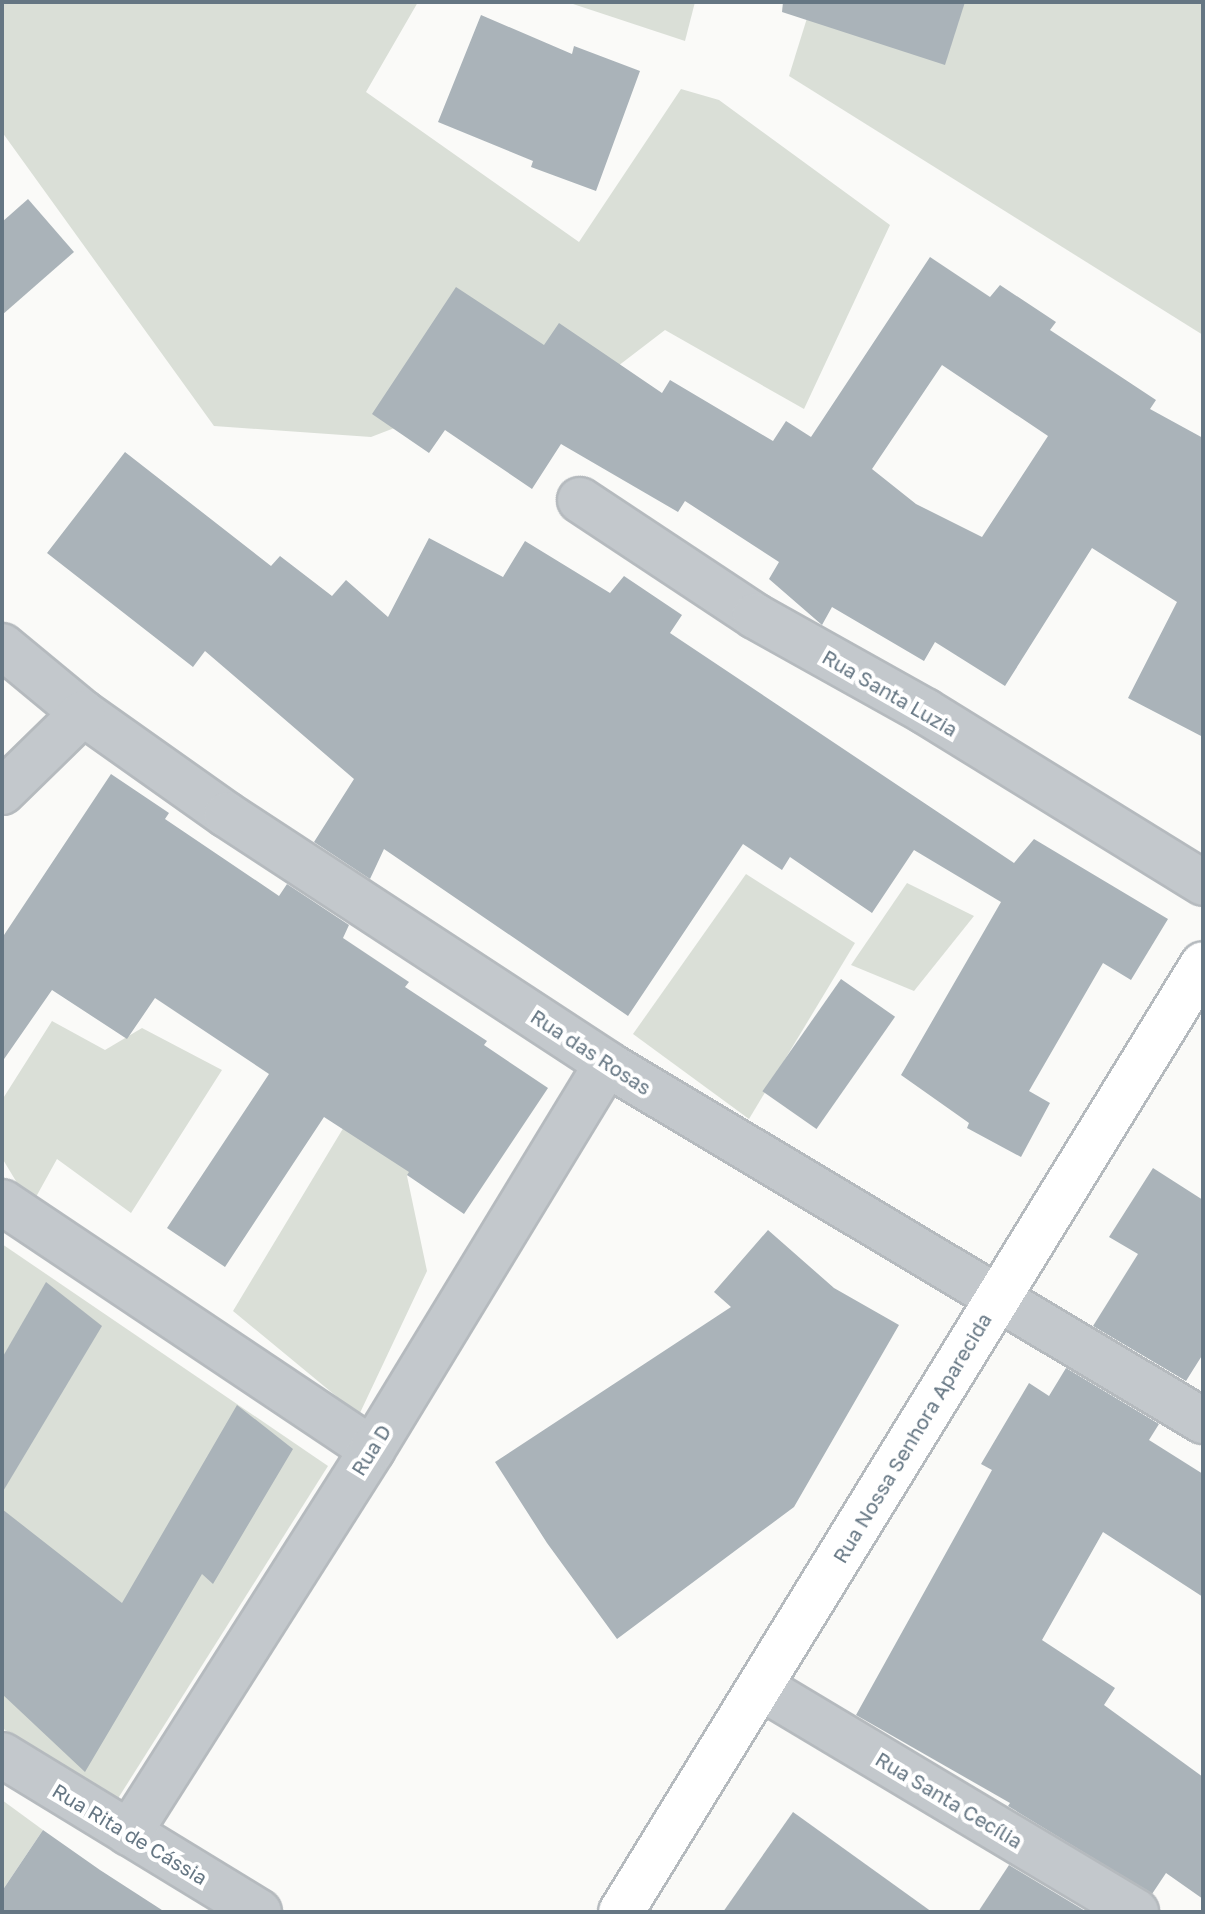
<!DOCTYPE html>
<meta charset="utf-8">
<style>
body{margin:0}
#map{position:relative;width:1205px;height:1914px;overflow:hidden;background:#fafaf8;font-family:"Golos Text",sans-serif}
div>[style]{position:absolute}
.green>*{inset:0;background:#dadfd7}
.building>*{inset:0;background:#aab3b9;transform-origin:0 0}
.roads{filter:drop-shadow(2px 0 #b5babe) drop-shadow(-2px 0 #b5babe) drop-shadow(0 2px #b5babe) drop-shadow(0 -2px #b5babe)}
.minor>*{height:44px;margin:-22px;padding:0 22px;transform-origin:22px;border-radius:22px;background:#c3c8cc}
.major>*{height:44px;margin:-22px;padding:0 22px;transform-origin:22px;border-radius:22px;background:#fff}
span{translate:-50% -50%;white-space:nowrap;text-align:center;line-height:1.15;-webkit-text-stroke:8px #fff;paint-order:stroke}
.street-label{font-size:20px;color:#657683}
.frame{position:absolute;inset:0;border:4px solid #657683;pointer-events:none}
</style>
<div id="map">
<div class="green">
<div style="clip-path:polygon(2px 2px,418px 2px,366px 92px,579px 242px,681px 89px,719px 100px,890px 225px,804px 409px,665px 330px,588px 389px,540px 372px,371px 437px,214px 426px,2px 132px)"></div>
<div style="clip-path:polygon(567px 2px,695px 2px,685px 41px)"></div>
<div style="clip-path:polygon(812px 2px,1203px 2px,1203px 335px,789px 76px)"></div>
<div style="clip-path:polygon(746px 874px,855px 943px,749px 1119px,633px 1034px)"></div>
<div style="clip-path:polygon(907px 883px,974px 916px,914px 991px,851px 965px)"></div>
<div style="clip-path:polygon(52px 1021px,105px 1050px,142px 1028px,222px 1070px,131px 1213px,57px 1159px,31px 1206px,2px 1158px,2px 1100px)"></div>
<div style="clip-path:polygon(365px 1092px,439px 1126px,407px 1176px,427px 1271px,359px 1415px,233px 1311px)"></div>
<div style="clip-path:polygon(2px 1244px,328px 1466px,117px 1800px,2px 1728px)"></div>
<div style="clip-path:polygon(2px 1800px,43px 1830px,2px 1891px)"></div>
</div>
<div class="building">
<div style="clip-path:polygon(783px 2px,965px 2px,945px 65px,782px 12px)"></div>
<div style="clip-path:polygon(481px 15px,572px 54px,574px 46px,640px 71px,596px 191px,531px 167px,533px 161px,438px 122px)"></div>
<div style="clip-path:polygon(28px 199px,74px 252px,2px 315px,2px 222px)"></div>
<div style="clip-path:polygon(evenodd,930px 257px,990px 297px,1000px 285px,1056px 322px,1050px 330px,1156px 400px,1150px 409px,1203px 438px,1203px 737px,1128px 698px,1177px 602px,1092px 548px,1005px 686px,935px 642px,924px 661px,832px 607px,822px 625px,769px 579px,779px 562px,685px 501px,678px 512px,561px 444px,532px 489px,445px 430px,429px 453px,372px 414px,456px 287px,544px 345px,559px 323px,662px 393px,670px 380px,773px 441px,786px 421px,811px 437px,930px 257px,942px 365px,1048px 436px,982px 537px,916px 504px,872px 469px,942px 365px)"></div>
<div style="clip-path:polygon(125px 452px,271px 566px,280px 556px,332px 596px,346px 580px,388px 617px,429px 538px,503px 577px,525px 541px,610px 593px,624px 576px,682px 615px,670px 633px,1014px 863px,1034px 839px,1168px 919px,1131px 980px,1103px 963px,1029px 1091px,1050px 1103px,1021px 1157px,967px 1128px,969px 1123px,901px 1075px,1001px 902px,914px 850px,872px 913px,790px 857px,782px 870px,743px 844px,628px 1016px,384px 849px,370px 879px,314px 842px,354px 779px,205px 651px,193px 667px,47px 553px)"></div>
<div style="clip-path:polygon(111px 774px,169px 813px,165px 819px,279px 896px,287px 884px,349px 925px,343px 938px,409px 982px,405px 987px,487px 1041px,484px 1045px,548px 1088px,464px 1214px,407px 1175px,409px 1172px,324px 1117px,225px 1267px,167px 1228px,269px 1074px,155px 998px,127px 1039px,52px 990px,2px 1062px,2px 938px)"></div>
<div style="left:841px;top:979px;width:66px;height:137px;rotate:35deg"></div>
<div style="clip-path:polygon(1153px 1168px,1203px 1200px,1203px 1354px,1186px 1381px,1093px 1326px,1138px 1254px,1109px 1237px)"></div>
<div style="clip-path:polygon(768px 1230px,834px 1288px,899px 1325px,794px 1507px,617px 1639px,547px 1543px,495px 1462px,731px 1307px,714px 1292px)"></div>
<div style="clip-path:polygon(46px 1282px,102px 1326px,2px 1493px,2px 1358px)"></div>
<div style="clip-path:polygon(1066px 1368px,1159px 1424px,1149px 1440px,1203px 1474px,1203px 1597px,1103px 1532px,1042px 1640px,1115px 1688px,1104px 1705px,1203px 1777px,1203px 1899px,1166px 1873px,1152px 1894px,1008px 1806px,1010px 1803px,856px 1715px,992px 1470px,981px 1464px,1029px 1383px,1049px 1396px)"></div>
<div style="clip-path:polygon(237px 1405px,293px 1449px,213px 1584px,202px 1574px,85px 1772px,2px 1694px,2px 1509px,122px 1603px)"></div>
<div style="clip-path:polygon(793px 1812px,932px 1912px,723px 1912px)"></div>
<div style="clip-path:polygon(43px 1830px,100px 1870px,165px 1912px,2px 1912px,2px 1891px)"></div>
<div style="clip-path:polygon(1009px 1865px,1087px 1912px,978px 1912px)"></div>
</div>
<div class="roads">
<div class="minor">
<div style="left:580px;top:500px;width:210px;rotate:33.5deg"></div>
<div style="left:755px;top:616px;width:195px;rotate:29.2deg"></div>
<div style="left:925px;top:711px;width:327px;rotate:31.7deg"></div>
<div style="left:2px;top:646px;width:105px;rotate:39.6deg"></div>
<div style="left:83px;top:713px;width:176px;rotate:35.3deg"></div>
<div style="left:227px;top:815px;width:454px;rotate:33.2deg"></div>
<div style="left:607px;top:1064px;width:695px;rotate:30.92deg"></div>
<div style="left:2px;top:792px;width:113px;rotate:-44.3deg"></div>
<div style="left:2px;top:1202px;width:445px;rotate:33.8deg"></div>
<div style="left:762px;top:1688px;width:436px;rotate:30.9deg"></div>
<div style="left:2px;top:1755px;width:301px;rotate:31.4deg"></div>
<div style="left:129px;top:1833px;width:454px;rotate:-57.6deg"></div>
<div style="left:372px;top:1450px;width:452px;rotate:-58.7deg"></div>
</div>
<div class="major">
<div style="left:621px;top:1912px;width:1112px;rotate:-58.45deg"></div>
</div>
</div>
<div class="street-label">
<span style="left:890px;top:693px;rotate:30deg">Rua Santa Luzia</span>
<span style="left:591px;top:1052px;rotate:33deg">Rua das Rosas</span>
<span style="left:912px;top:1438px;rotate:-59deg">Rua Nossa Senhora Aparecida</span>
<span style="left:371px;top:1450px;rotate:-58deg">Rua D</span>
<span style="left:949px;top:1800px;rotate:31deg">Rua Santa Cecília</span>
<span style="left:130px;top:1834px;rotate:31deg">Rua Rita de Cássia</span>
</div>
<div class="frame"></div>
</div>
